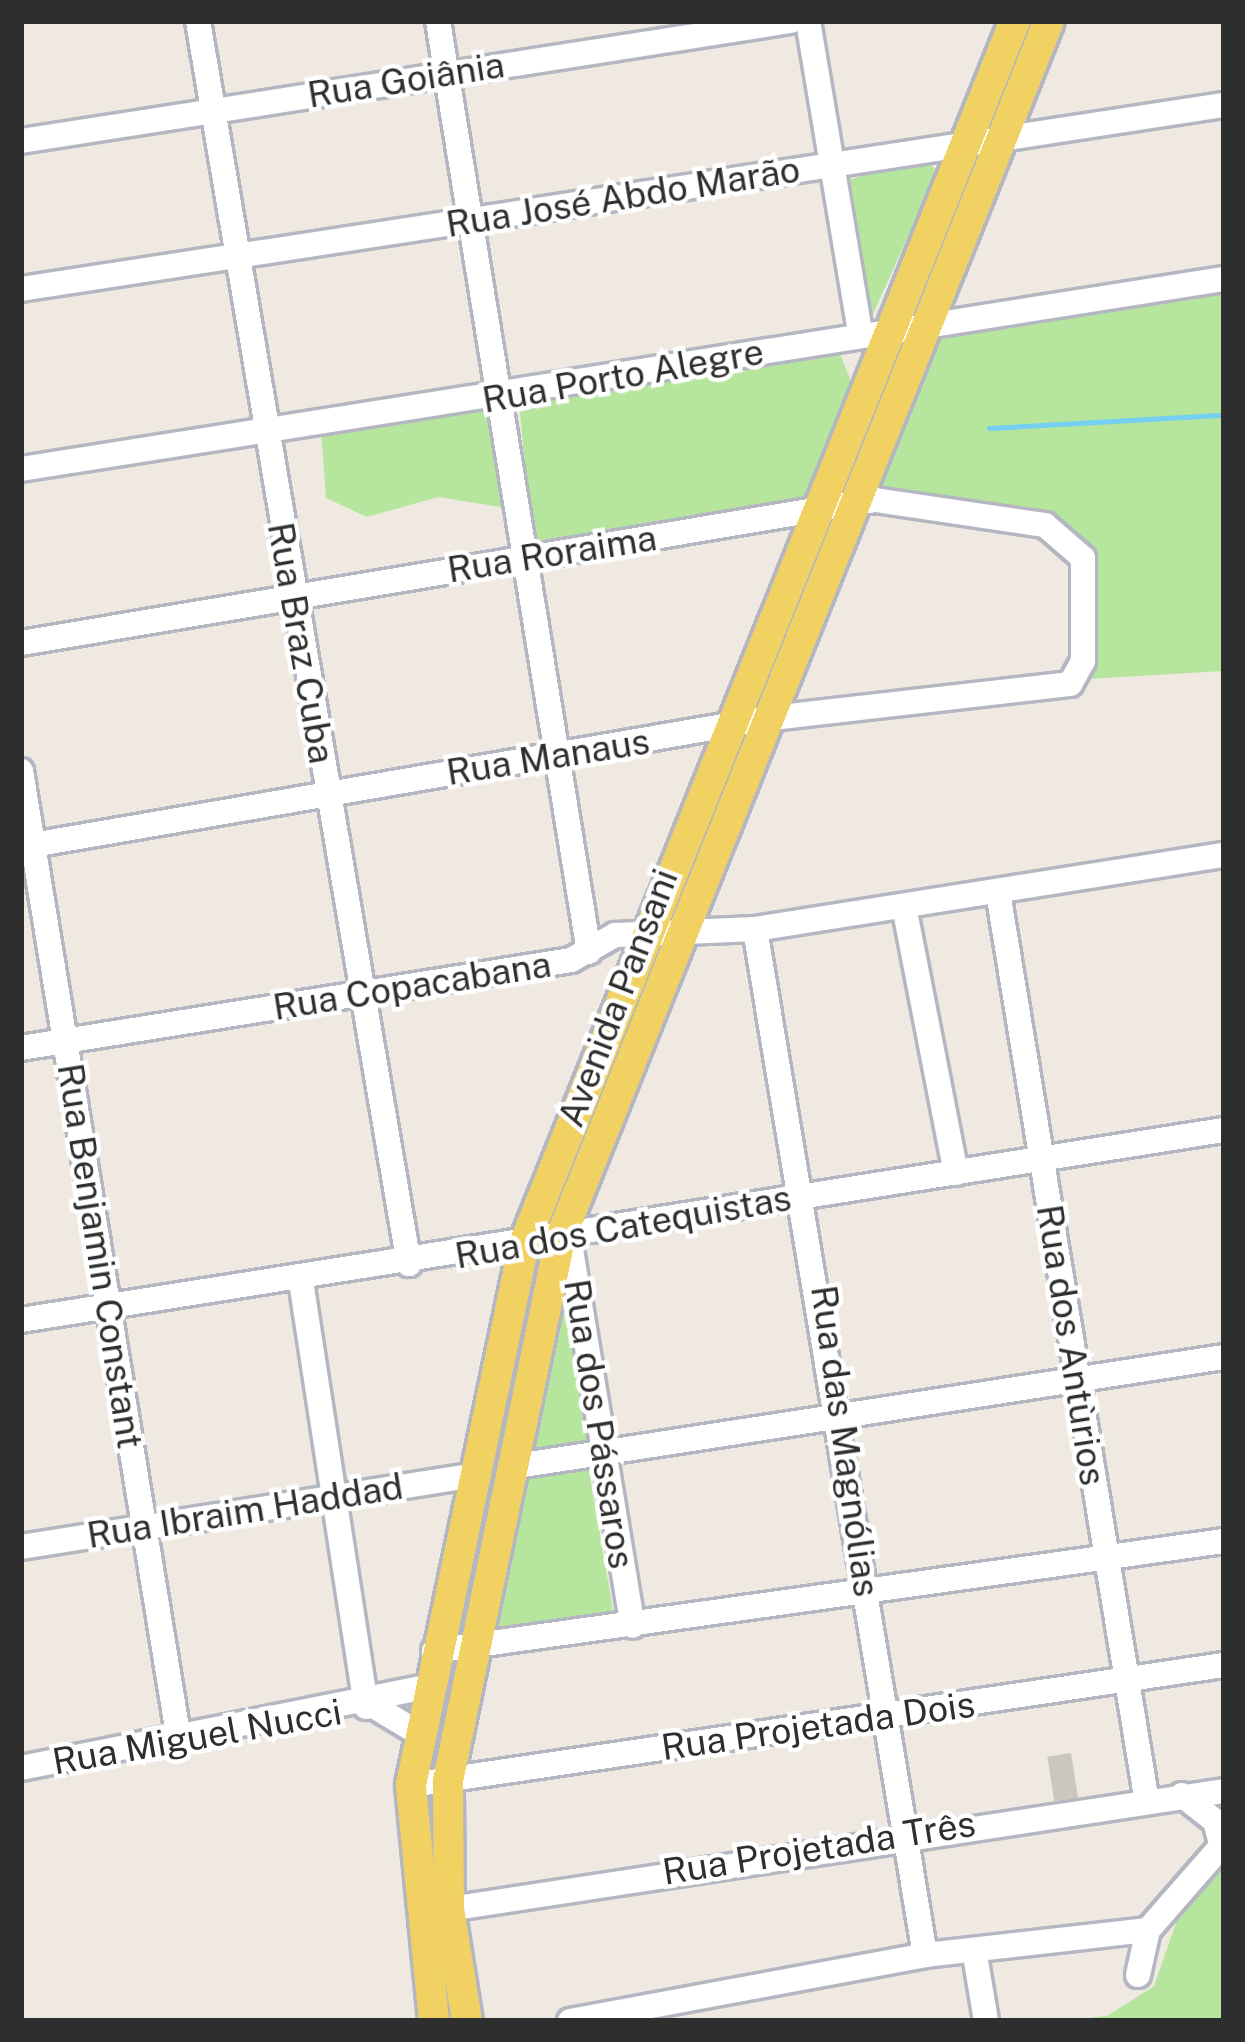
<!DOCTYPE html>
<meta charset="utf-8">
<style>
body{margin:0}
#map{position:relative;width:1245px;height:2042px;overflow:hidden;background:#efe9e1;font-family:"Public Sans",sans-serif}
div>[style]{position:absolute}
.green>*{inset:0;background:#b6e59e}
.stream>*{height:4.5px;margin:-2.25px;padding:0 2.25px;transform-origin:2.25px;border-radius:2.25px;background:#75cff0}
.building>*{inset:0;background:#cbc7bf;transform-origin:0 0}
.roads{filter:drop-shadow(3px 0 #b4b7c1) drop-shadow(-3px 0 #b4b7c1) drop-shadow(0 3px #b4b7c1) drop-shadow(0 -3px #b4b7c1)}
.minor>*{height:24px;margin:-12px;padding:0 12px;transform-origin:12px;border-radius:12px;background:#fff}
.major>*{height:30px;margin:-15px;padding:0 15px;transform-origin:15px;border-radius:15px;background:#f2d163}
span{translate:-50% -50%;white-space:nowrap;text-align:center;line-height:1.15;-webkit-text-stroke:9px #fff;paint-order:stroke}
.street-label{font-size:36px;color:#2e2e2e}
.frame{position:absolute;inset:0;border:24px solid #2e2e2e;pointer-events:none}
</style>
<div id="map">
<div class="green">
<div style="clip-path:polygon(927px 158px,937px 173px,872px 316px,848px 180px)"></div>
<div style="clip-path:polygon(1224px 288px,1224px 671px,1087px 679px,1091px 544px,1046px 518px,875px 485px,944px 330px)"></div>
<div style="clip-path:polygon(837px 347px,853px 386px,810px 496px,794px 508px,532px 542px,519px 401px)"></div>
<div style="clip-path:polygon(487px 408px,507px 508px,438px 497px,367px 517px,326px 498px,321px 429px)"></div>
<div style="clip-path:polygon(534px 1254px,543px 1262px,456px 1641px)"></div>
<div style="clip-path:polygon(566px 1279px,592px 1444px,526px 1456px)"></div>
<div style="clip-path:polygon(588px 1465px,615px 1622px,488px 1641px,524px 1473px)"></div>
<div style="clip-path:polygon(1224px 1865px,1224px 2021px,1059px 2021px,1107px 2016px,1154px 1986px,1176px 1923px)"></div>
</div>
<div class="stream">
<div style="left:989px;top:428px;width:235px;rotate:-3.2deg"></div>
</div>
<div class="building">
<div style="left:1071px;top:1753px;width:45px;height:24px;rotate:81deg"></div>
</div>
<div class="roads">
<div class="minor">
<div style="left:198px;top:21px;width:1261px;rotate:80.37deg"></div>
<div style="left:438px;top:21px;width:943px;rotate:80.79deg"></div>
<div style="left:808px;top:21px;width:316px;rotate:80.5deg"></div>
<div style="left:21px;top:141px;width:779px;rotate:-8.86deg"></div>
<div style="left:21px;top:289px;width:1217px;rotate:-8.7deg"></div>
<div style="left:21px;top:469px;width:1218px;rotate:-8.98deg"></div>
<div style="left:21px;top:643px;width:866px;rotate:-9.51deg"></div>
<div style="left:875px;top:500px;width:172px;rotate:8.4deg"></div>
<div style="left:1045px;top:525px;width:50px;rotate:41deg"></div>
<div style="left:1083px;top:558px;width:103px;rotate:90deg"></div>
<div style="left:1083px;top:661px;width:26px;rotate:119deg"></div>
<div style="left:1070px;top:684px;width:308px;rotate:173.5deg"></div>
<div style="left:764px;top:719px;width:754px;rotate:170.23deg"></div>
<div style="left:21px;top:771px;width:982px;rotate:80.74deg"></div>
<div style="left:998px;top:892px;width:917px;rotate:80.71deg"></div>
<div style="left:904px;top:906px;width:272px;rotate:79deg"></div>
<div style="left:755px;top:929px;width:1040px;rotate:80.59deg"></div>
<div style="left:21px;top:1048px;width:557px;rotate:-9.09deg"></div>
<div style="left:571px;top:960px;width:51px;rotate:-29.6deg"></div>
<div style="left:615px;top:935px;width:140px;rotate:-2.5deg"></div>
<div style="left:755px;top:929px;width:475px;rotate:-9deg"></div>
<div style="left:567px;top:1225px;width:406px;rotate:80.7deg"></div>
<div style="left:301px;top:1281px;width:431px;rotate:81.3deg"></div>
<div style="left:21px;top:1320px;width:1218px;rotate:-8.98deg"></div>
<div style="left:510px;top:1467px;width:722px;rotate:-8.76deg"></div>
<div style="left:21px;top:1547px;width:453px;rotate:-9deg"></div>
<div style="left:434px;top:1651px;width:798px;rotate:-7.93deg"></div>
<div style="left:372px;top:1705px;width:54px;rotate:31.3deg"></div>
<div style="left:21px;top:1768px;width:413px;rotate:-11.3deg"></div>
<div style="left:411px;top:1785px;width:822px;rotate:-8.4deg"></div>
<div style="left:1182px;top:1795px;width:42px;rotate:38.2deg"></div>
<div style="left:1215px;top:1821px;width:27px;rotate:75deg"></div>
<div style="left:436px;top:1911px;width:797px;rotate:-8.66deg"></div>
<div style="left:975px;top:1955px;width:67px;rotate:80.5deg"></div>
<div style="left:1138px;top:1975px;width:46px;rotate:-77.5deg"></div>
<div style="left:1148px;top:1930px;width:116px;rotate:-48.9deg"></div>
<div style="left:570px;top:2021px;width:361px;rotate:-10.5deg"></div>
<div style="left:925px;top:1955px;width:224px;rotate:-6.4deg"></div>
</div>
<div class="major">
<div style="left:434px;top:2021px;width:237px;rotate:-95.6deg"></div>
<div style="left:411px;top:1785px;width:553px;rotate:-78.2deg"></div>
<div style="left:524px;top:1244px;width:1318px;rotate:-68.13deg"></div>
<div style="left:467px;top:2021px;width:114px;rotate:-99.1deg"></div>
<div style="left:449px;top:1908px;width:127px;rotate:-90.5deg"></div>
<div style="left:448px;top:1781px;width:553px;rotate:-78.32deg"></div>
<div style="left:560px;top:1239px;width:1312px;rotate:-68.13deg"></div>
</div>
</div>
<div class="street-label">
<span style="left:406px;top:80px;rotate:-9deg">Rua Goiânia</span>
<span style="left:623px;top:197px;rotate:-9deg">Rua José Abdo Marão</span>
<span style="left:623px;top:376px;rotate:-10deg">Rua Porto Alegre</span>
<span style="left:552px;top:554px;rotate:-9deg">Rua Roraima</span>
<span style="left:301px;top:643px;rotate:80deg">Rua Braz Cuba</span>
<span style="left:548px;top:757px;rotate:-9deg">Rua Manaus</span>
<span style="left:412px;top:986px;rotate:-9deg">Rua Copacabana</span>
<span style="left:618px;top:998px;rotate:-69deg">Avenida Pansani</span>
<span style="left:623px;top:1227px;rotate:-10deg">Rua dos Catequistas</span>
<span style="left:100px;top:1256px;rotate:81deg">Rua Benjamin Constant</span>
<span style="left:1071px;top:1345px;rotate:81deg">Rua dos Antùrios</span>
<span style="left:599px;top:1424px;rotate:81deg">Rua dos Pássaros</span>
<span style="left:845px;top:1441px;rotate:82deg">Rua das Magnólias</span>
<span style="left:245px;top:1511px;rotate:-9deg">Rua Ibraim Haddad</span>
<span style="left:818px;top:1726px;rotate:-8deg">Rua Projetada Dois</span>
<span style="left:197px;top:1737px;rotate:-10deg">Rua Miguel Nucci</span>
<span style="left:819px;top:1848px;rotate:-9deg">Rua Projetada Três</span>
</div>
<div class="frame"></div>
</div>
